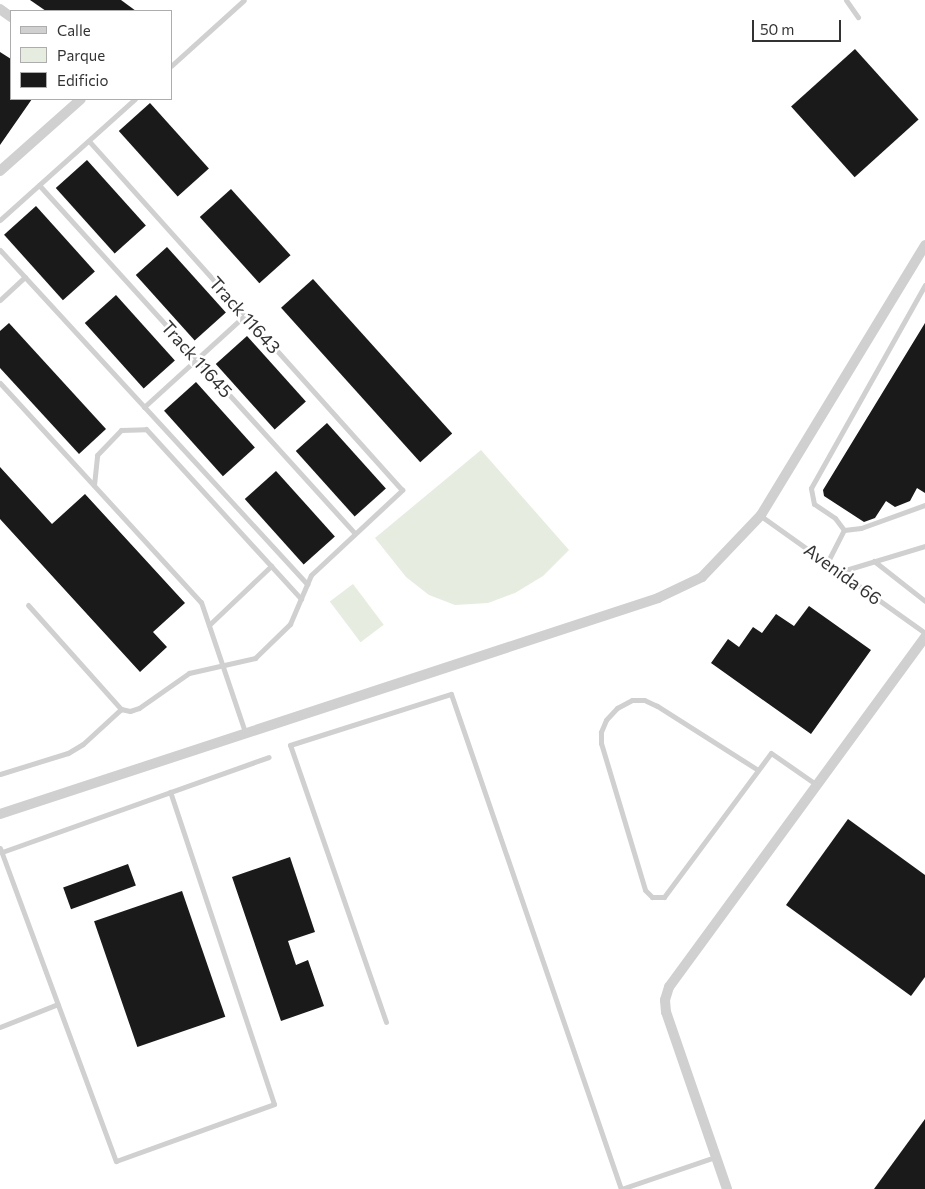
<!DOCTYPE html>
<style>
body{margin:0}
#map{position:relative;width:925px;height:1189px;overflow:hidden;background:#fff;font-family:Commissioner,sans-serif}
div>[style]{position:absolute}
.green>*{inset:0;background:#e6ecdf;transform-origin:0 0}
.building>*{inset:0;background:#1a1a1a;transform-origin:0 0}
.lane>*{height:5px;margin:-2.5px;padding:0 2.5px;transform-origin:2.5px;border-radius:2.5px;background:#d0d0d0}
.street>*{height:10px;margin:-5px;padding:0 5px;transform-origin:5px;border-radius:5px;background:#d0d0d0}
span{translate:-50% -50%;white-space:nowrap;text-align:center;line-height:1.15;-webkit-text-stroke:5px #fff;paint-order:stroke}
.street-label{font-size:18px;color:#333}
.legend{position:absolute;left:10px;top:10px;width:162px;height:90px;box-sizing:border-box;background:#fff;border:1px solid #adadad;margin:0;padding:6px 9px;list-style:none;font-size:15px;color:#333}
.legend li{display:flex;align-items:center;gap:10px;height:25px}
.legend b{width:25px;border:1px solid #adadad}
.scale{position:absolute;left:752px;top:20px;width:89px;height:22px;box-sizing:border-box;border:2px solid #333;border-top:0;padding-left:6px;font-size:15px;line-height:18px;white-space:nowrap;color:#333;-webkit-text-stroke:4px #fff;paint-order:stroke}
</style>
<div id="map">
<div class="green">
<div style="clip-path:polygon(481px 450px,569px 550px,543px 576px,515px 593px,488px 603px,455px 605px,429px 595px,406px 577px,375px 538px)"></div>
<div style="left:353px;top:584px;width:51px;height:29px;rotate:53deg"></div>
</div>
<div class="building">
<div style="clip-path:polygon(30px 0,121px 0,136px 11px,46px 11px)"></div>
<div style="left:855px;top:49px;width:95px;height:86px;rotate:48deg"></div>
<div style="clip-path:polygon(0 52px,11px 59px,11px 99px,32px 99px,0 145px)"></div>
<div style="left:150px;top:103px;width:88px;height:42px;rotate:48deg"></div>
<div style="left:87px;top:160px;width:88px;height:42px;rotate:48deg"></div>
<div style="left:231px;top:189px;width:89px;height:42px;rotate:48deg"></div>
<div style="left:36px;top:206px;width:88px;height:43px;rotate:48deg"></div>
<div style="left:167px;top:247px;width:88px;height:42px;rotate:48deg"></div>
<div style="left:313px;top:279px;width:208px;height:43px;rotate:48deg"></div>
<div style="left:116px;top:295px;width:88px;height:42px;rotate:48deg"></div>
<div style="clip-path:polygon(9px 323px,106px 429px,79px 454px,0 368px,0 331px)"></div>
<div style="clip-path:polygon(925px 323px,925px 493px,917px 488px,910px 501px,895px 507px,886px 501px,875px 518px,864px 522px,824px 496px,823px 490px)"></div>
<div style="left:247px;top:336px;width:88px;height:42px;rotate:48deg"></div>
<div style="left:196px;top:382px;width:88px;height:43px;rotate:48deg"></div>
<div style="left:327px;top:423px;width:88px;height:42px;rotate:48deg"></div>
<div style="clip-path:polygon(0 467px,52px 524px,85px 494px,185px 603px,153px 632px,167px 647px,140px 672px,0 519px)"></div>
<div style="left:276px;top:471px;width:88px;height:42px;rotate:48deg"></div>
<div style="clip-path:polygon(809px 606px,871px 650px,811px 734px,711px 663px,728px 639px,739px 647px,753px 627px,762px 633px,776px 614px,794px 626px)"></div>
<div style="clip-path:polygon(848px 819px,925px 875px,925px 977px,911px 996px,786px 905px)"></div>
<div style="clip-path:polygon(290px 857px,315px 932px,288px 941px,296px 965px,308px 960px,324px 1006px,281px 1021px,232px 877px)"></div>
<div style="left:128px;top:864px;width:23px;height:69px;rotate:70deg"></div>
<div style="left:182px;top:891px;width:133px;height:93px;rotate:71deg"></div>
<div style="clip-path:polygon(925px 1119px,925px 1189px,874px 1189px)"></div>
</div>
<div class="lane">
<div style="left:846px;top:0;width:21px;rotate:55deg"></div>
<div style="left:171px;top:66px;width:98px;rotate:-42.1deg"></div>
<div style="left:39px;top:185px;width:469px;rotate:47.8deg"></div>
<div style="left:0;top:220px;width:181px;rotate:-41.9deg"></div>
<div style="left:0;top:250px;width:454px;rotate:47.4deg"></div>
<div style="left:0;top:300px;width:34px;rotate:-43deg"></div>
<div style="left:0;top:383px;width:297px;rotate:47.5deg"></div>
<div style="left:201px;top:602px;width:137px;rotate:71.3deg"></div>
<div style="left:144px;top:407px;width:137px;rotate:-42.3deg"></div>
<div style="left:94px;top:485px;width:30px;rotate:-84deg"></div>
<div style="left:97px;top:455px;width:35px;rotate:-46deg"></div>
<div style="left:121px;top:430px;width:25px;rotate:-2deg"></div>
<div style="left:146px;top:429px;width:230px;rotate:47.6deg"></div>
<div style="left:761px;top:516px;width:201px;rotate:35.5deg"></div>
<div style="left:844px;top:530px;width:17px;rotate:-7deg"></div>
<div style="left:861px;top:528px;width:68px;rotate:-19.8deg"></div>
<div style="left:874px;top:561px;width:65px;rotate:38.1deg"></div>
<div style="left:827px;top:563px;width:37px;rotate:-63deg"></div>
<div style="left:844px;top:530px;width:15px;rotate:-127deg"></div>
<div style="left:835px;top:518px;width:25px;rotate:-146deg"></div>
<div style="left:814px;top:504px;width:16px;rotate:-101deg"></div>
<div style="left:811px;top:488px;width:233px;rotate:-60.7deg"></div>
<div style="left:839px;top:572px;width:90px;rotate:-16.8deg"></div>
<div style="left:28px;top:605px;width:140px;rotate:48.2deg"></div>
<div style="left:121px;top:709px;width:9px;rotate:13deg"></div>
<div style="left:130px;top:711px;width:9px;rotate:-18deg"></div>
<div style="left:139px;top:708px;width:61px;rotate:-35deg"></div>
<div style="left:189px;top:673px;width:68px;rotate:-12.8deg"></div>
<div style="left:255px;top:658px;width:49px;rotate:-44.2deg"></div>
<div style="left:290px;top:624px;width:53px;rotate:-66.8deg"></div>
<div style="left:311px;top:575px;width:125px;rotate:-43deg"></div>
<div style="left:402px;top:490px;width:469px;rotate:-131.9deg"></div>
<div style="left:209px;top:625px;width:86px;rotate:-43.6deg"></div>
<div style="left:758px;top:770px;width:120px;rotate:-147.6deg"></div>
<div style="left:657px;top:706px;width:14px;rotate:-155deg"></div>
<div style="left:644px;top:700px;width:12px;rotate:180deg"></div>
<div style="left:632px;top:700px;width:17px;rotate:152deg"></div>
<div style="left:617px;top:708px;width:16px;rotate:133deg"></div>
<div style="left:606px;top:720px;width:13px;rotate:113deg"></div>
<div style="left:601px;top:732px;width:11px;rotate:90deg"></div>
<div style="left:601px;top:743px;width:153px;rotate:73.3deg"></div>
<div style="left:645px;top:890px;width:10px;rotate:45deg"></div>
<div style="left:652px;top:897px;width:12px"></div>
<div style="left:664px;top:897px;width:179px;rotate:-53.4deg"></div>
<div style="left:771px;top:753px;width:56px;rotate:34.8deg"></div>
<div style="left:0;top:774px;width:71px;rotate:-17.2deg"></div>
<div style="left:68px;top:753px;width:17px;rotate:-31deg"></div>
<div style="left:83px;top:744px;width:52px;rotate:-42.6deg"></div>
<div style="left:0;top:848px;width:334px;rotate:69.7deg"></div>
<div style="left:116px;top:1161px;width:168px;rotate:-19.8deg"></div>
<div style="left:274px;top:1104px;width:329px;rotate:-108.4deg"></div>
<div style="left:2px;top:852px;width:283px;rotate:-19.6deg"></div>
<div style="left:386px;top:1022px;width:293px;rotate:-109.1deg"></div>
<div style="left:290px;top:745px;width:169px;rotate:-17.6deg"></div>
<div style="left:451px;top:694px;width:523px;rotate:71.05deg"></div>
<div style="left:0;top:1027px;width:62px;rotate:-21.6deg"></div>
<div style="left:621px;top:1189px;width:99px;rotate:-18.8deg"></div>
</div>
<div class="street">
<div style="left:0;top:9px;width:14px;rotate:36deg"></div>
<div style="left:0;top:171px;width:108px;rotate:-41.6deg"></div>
<div style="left:0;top:814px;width:693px;rotate:-18.17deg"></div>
<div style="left:658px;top:598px;width:49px;rotate:-25.5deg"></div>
<div style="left:702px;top:577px;width:86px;rotate:-46.4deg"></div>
<div style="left:761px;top:515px;width:316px;rotate:-58.7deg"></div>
<div style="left:727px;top:1189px;width:187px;rotate:-109deg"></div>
<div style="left:666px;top:1012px;width:12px;rotate:-95deg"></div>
<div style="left:665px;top:1000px;width:14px;rotate:-73deg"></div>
<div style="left:669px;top:987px;width:434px;rotate:-53.8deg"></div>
</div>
<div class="street-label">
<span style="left:245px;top:315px;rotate:48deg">Track 11643</span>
<span style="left:197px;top:359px;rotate:48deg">Track 11645</span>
<span style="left:843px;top:574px;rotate:36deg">Avenida 66</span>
</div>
<ul class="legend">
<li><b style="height:6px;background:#d0d0d0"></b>Calle</li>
<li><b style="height:14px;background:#e6ecdf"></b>Parque</li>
<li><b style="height:14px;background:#1a1a1a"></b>Edificio</li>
</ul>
<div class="scale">50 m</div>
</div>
